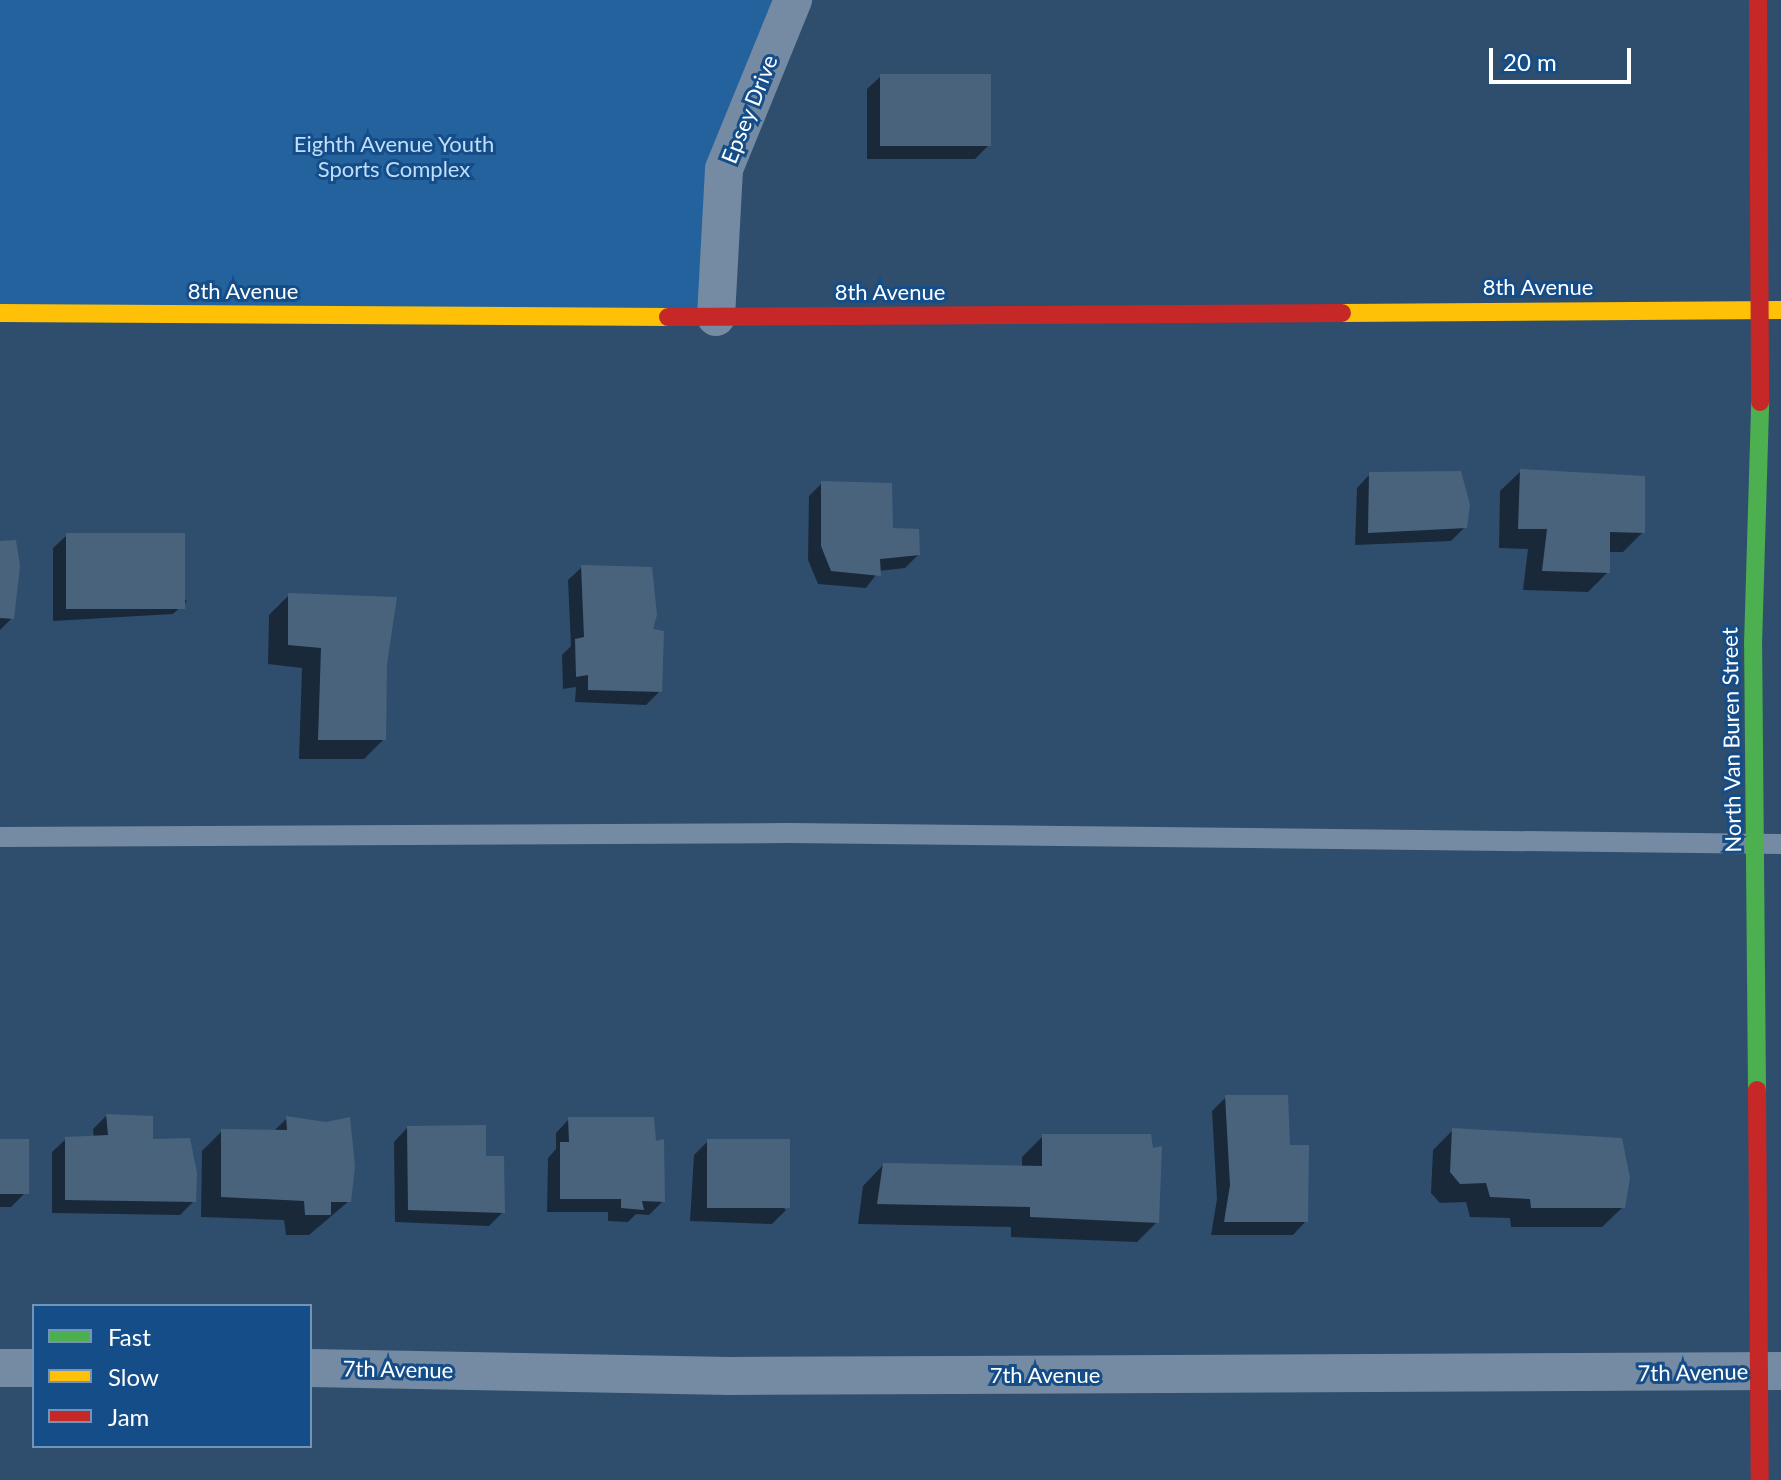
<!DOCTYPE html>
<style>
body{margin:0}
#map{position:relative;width:1781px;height:1480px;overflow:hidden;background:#2f4e6d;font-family:Lato,sans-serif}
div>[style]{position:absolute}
.green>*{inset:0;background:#24629e}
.shadow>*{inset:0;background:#0007}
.building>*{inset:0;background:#49637c;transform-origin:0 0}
.lane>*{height:20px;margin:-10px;padding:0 10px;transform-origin:10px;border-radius:10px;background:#758ba3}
.street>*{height:38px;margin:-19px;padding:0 19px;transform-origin:19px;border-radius:19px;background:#758ba3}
.fast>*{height:18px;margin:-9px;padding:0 9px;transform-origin:9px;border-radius:9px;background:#4caf50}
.slow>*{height:18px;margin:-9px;padding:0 9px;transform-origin:9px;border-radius:9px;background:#ffc107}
.jam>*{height:18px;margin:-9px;padding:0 9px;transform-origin:9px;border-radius:9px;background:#c62828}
span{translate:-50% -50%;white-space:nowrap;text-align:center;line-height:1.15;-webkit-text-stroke:6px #144d88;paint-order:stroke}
.street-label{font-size:22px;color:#fff}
.park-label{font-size:22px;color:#bfdefb}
.legend{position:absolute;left:32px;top:1304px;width:280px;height:144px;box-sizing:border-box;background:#144d88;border:2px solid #7294b8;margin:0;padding:10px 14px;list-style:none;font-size:24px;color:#fff}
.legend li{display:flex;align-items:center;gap:16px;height:40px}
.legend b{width:40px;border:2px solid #7294b8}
.scale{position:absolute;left:1489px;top:48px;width:142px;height:36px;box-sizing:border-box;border:4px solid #fff;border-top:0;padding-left:10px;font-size:24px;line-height:28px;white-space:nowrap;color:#fff;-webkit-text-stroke:6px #144d88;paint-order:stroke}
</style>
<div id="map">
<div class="green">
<div style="clip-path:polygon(0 0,787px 0,724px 149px,711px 312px,0 309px)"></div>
</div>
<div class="shadow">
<div style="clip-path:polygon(881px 76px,989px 145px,975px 159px,867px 159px,867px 89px)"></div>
<div style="clip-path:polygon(1521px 471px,1643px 532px,1623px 552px,1608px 552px,1608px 572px,1588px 592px,1523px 590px,1528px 549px,1499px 548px,1500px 491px)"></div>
<div style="clip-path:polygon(1370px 474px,1465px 527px,1451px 541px,1355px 545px,1357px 488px)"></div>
<div style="clip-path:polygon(822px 483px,891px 530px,918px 555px,905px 568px,879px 571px,866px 588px,818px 584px,808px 560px,809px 496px)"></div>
<div style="clip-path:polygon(67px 535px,187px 601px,173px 614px,53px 621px,53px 548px)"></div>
<div style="clip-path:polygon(0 543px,12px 618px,0 630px)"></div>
<div style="clip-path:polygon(582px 567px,650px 631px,660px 691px,646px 705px,575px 702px,576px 687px,563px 689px,562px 655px,571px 646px,568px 580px)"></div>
<div style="clip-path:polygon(289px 595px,385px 664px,384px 739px,364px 759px,299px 759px,302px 668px,268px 664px,269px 615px)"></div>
<div style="clip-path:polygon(1226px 1097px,1288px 1147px,1306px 1221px,1293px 1235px,1211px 1235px,1217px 1199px,1212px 1111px)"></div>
<div style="clip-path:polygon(106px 1116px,151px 1141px,194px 1201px,180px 1215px,52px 1213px,52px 1152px,66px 1139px,94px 1138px,93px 1129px)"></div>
<div style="clip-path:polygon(287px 1118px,349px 1201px,309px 1235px,286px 1235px,284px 1220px,201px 1217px,202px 1151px,222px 1131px,273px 1132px)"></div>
<div style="clip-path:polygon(569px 1119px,663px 1201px,649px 1215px,636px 1214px,628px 1222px,608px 1221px,608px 1212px,547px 1212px,548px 1158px,556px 1149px,556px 1133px)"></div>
<div style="clip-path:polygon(407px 1128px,503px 1212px,489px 1226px,395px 1222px,394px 1142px)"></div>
<div style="clip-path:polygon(1453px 1130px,1623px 1207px,1602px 1227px,1511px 1227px,1510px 1218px,1470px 1217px,1466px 1202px,1440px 1203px,1431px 1193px,1433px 1150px)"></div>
<div style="clip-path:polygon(1043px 1136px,1157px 1222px,1137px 1242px,1011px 1237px,1011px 1227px,858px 1224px,863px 1186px,883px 1165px,1022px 1168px,1022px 1157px)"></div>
<div style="clip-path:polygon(0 1141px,25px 1193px,11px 1207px,0 1207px)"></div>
<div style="clip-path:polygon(708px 1141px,786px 1210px,772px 1224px,690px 1221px,694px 1155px)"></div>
</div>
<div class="building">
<div style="left:880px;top:74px;width:111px;height:72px"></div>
<div style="clip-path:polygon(1520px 469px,1645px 476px,1645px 533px,1610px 532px,1610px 573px,1542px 571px,1547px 529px,1518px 529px)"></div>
<div style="clip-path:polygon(1461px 471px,1470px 505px,1467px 528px,1368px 533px,1369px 472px)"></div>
<div style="clip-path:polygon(821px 481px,892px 483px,893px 528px,919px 529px,920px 555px,880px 559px,881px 576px,831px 571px,821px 546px)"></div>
<div style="left:66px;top:533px;width:119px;height:76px"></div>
<div style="clip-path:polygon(16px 540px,20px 566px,14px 619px,0 618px,0 541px)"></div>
<div style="clip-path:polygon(581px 565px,652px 567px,657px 615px,653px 629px,664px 631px,662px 692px,588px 690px,588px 675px,576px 677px,575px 639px,584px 637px)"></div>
<div style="clip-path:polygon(288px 593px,397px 597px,387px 664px,386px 740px,318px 740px,321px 648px,288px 645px)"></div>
<div style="clip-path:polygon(1225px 1095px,1288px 1095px,1290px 1145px,1309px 1145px,1308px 1222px,1224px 1222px,1230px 1185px)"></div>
<div style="clip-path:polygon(106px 1114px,153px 1116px,153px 1139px,190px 1138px,197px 1173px,196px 1202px,65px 1200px,65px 1137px,108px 1135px)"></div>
<div style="clip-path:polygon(286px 1116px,326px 1122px,350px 1117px,355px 1166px,351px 1202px,331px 1202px,331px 1215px,305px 1215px,304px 1201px,221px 1197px,221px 1129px,287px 1130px)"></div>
<div style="clip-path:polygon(568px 1117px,654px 1117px,656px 1141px,664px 1139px,665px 1202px,642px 1201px,644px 1210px,621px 1208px,621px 1199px,560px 1199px,560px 1142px,569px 1142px)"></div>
<div style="clip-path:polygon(486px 1125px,486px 1156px,504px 1156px,505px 1213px,408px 1210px,407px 1126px)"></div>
<div style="clip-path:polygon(1452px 1128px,1622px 1138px,1630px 1178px,1625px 1208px,1531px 1208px,1530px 1199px,1490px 1197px,1486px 1183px,1460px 1184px,1450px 1172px)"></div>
<div style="clip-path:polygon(1042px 1134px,1151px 1134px,1153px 1148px,1162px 1146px,1159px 1223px,1030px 1217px,1030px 1207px,877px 1204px,883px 1163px,1042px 1166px)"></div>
<div style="left:0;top:1139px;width:29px;height:55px"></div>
<div style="left:707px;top:1139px;width:83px;height:69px"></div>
</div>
<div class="lane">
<div style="left:0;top:837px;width:787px;rotate:-0.29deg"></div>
<div style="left:787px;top:833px;width:994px;rotate:0.63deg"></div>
</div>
<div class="street">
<div style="left:716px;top:317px;width:148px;rotate:-86.9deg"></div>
<div style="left:724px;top:169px;width:183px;rotate:-67.8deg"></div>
<div style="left:0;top:1368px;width:34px"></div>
<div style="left:310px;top:1368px;width:419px;rotate:1.1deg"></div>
<div style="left:729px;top:1376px;width:1052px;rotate:-0.27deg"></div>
</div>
<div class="fast">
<div style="left:1757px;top:1090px;width:445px;rotate:-90.5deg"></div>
<div style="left:1753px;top:645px;width:243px;rotate:-88.3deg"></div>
</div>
<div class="slow">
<div style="left:0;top:313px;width:668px;rotate:0.34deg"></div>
<div style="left:1342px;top:313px;width:439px;rotate:-0.4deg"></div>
</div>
<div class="jam">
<div style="left:1758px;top:0;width:402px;rotate:89.7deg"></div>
<div style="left:668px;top:317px;width:674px;rotate:-0.34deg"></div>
<div style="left:1757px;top:1090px;width:390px;rotate:89.6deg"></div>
</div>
<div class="street-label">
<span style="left:749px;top:109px;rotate:-68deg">Epsey Drive</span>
<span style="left:1538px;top:287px">8th Avenue</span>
<span style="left:243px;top:291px">8th Avenue</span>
<span style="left:890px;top:292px">8th Avenue</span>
<span style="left:1731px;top:740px;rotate:-91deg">North Van Buren Street</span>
<span style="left:398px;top:1369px;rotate:1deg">7th Avenue</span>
<span style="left:1693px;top:1372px;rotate:-1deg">7th Avenue</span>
<span style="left:1045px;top:1375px">7th Avenue</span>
</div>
<div class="park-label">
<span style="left:394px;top:156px">Eighth Avenue Youth<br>Sports Complex</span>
</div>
<ul class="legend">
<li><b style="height:10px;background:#4caf50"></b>Fast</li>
<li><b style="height:10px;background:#ffc107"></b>Slow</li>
<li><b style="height:10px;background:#c62828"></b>Jam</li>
</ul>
<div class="scale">20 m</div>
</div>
